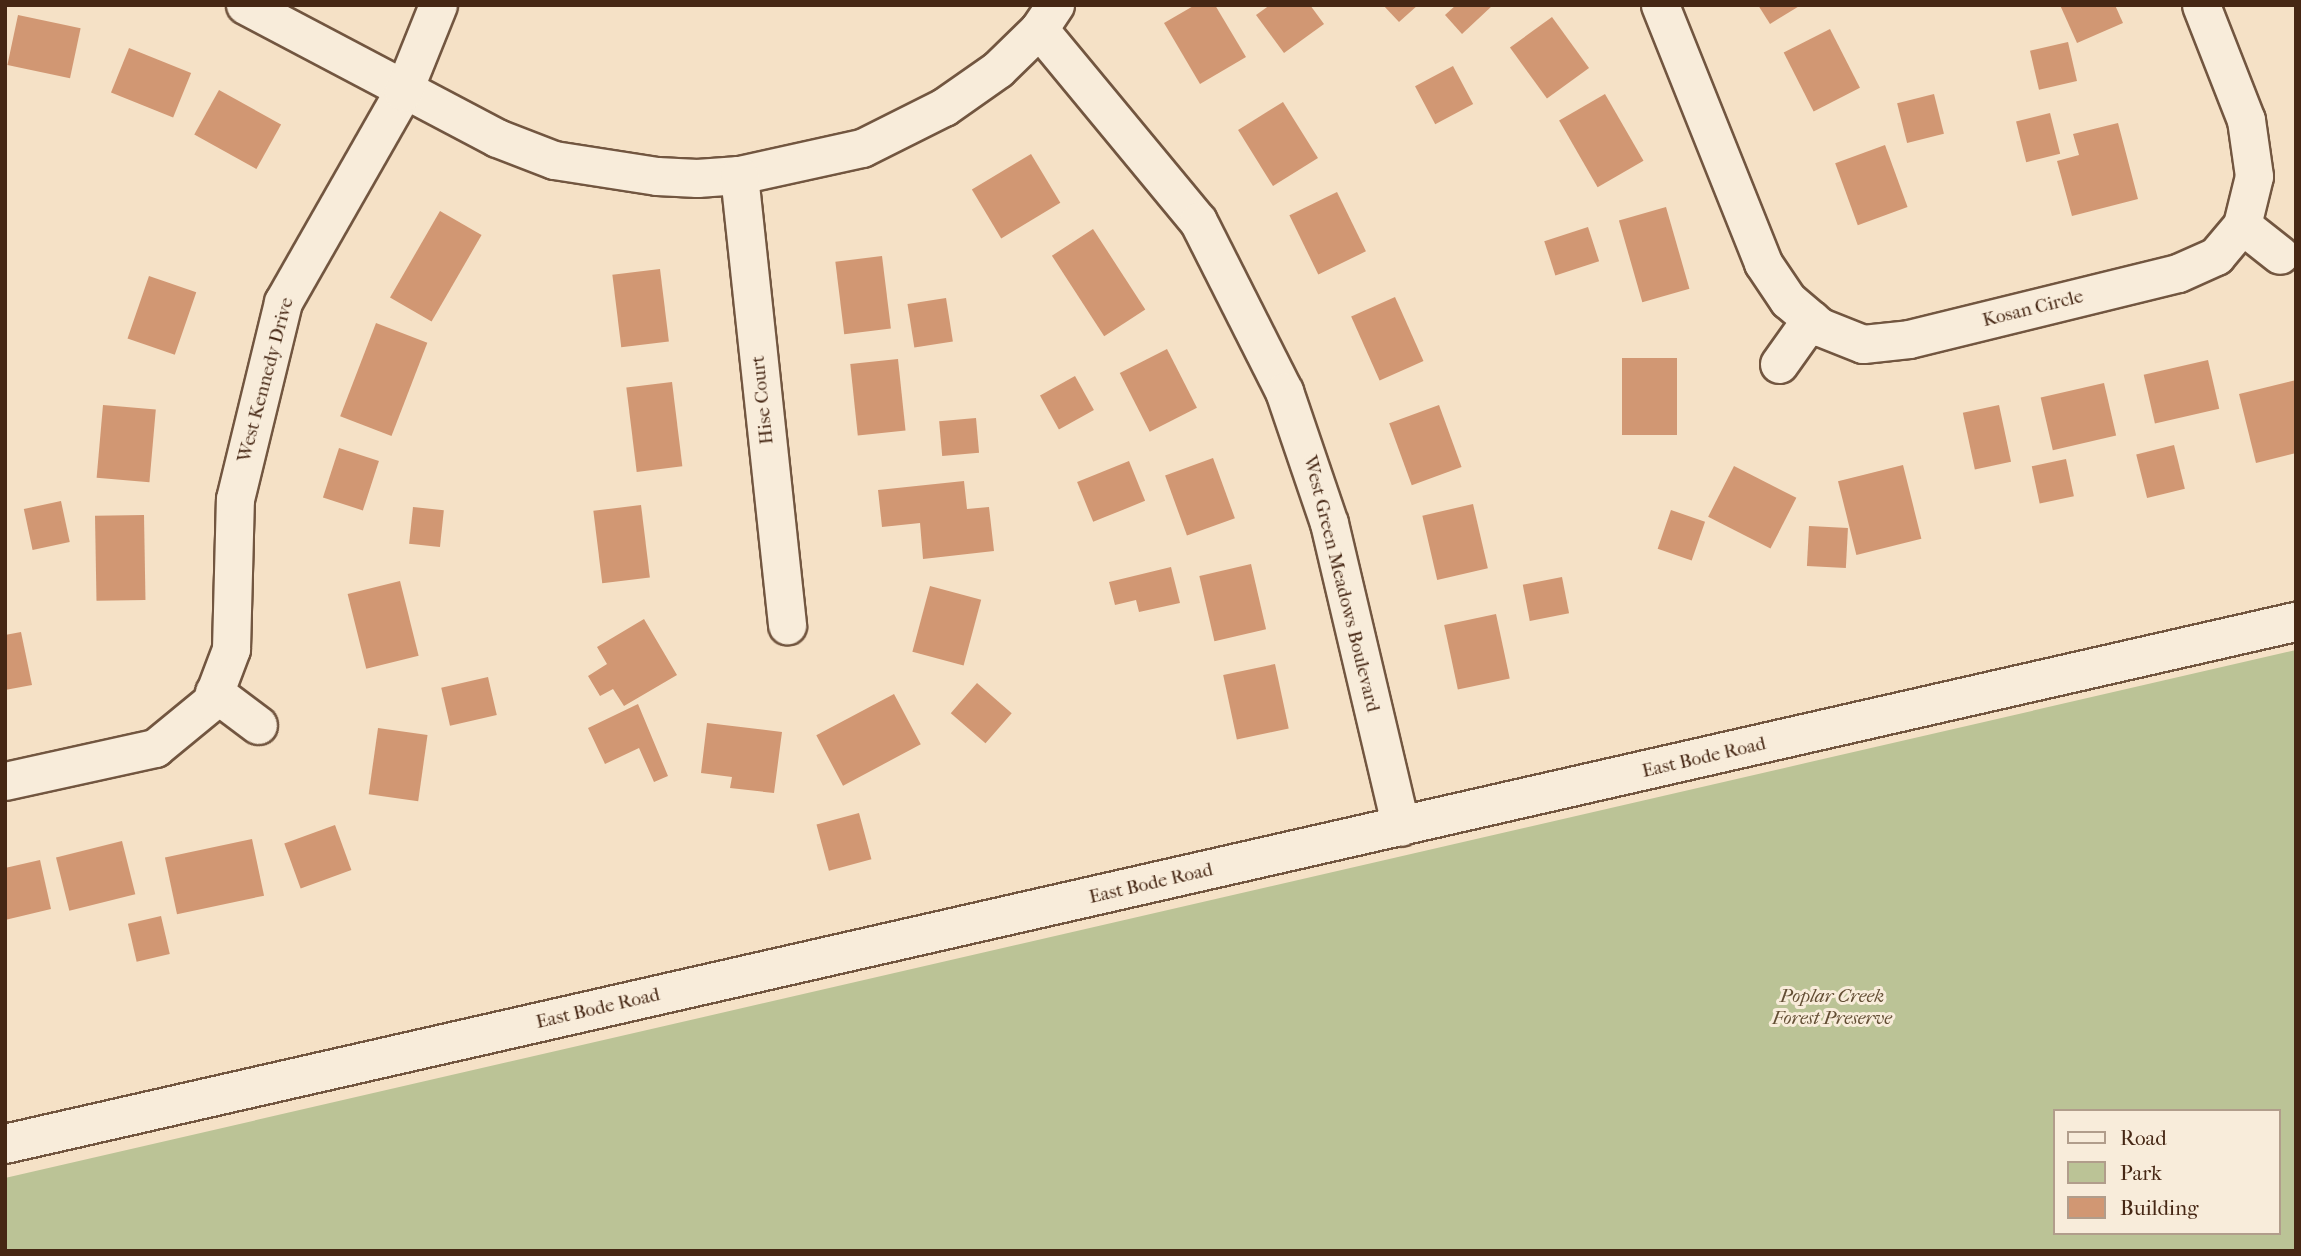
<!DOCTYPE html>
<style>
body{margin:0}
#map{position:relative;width:2301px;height:1256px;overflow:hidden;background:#f5e1c6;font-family:"IM FELL French Canon",serif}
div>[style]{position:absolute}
.green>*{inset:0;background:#bbc396}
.building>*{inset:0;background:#d19773;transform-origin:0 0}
.roads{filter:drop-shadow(2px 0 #725640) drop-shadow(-2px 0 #725640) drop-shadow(0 2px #725640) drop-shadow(0 -2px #725640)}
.street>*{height:37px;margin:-18.5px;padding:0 18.5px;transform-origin:18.5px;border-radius:18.5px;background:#f8ecda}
.secondary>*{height:38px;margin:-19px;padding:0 19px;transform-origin:19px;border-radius:19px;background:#f8ecda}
span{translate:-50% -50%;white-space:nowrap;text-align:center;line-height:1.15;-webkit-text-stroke:6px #f8ecda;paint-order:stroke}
.street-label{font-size:19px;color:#462714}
.park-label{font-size:19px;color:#634e34;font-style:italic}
.frame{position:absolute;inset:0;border:7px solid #462714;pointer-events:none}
.legend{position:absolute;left:2053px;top:1109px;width:228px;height:126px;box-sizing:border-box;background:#f8ecda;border:2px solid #b19d8b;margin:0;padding:9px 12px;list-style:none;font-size:21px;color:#462714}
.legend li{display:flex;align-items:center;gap:14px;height:35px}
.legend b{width:35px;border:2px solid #b19d8b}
</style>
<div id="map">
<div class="green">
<div style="clip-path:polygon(evenodd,2296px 650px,2296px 1251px,5px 1251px,5px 1178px,2296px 650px,2054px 1111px,2278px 1111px,2278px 1233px,2054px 1233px,2054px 1111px)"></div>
</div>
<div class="building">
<div style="clip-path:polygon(1195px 5px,1215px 5px,1246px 57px,1200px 84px,1164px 23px)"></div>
<div style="clip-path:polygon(1270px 5px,1310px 5px,1324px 24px,1284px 53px,1256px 15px)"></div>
<div style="clip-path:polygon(1383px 5px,1418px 5px,1399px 22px)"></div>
<div style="clip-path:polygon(1456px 5px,1493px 5px,1462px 34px,1445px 15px)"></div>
<div style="clip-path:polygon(1758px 5px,1801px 5px,1770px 24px)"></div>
<div style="clip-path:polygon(2060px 5px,2115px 5px,2123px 23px,2077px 43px)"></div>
<div style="left:18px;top:15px;width:64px;height:51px;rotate:12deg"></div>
<div style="left:1552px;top:17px;width:63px;height:52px;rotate:54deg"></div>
<div style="left:1830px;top:29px;width:66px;height:52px;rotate:63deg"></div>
<div style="left:2068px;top:42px;width:40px;height:39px;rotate:77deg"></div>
<div style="left:129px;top:48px;width:67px;height:48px;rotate:22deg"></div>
<div style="left:1453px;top:66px;width:43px;height:43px;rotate:62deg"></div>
<div style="left:219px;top:90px;width:71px;height:51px;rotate:29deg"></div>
<div style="left:1605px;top:94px;width:77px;height:53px;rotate:60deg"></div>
<div style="left:1934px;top:94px;width:41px;height:38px;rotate:76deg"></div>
<div style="left:1283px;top:102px;width:66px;height:53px;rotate:58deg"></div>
<div style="left:2050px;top:113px;width:42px;height:35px;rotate:76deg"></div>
<div style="clip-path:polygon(2118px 123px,2138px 199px,2072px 216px,2057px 161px,2079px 155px,2073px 134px)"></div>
<div style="left:1885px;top:145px;width:66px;height:53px;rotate:70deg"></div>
<div style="left:1031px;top:154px;width:57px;height:69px;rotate:59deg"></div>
<div style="left:1337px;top:192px;width:66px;height:53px;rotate:64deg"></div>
<div style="left:1666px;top:207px;width:85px;height:49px;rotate:74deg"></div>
<div style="left:440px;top:211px;width:48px;height:100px;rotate:30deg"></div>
<div style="left:1588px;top:227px;width:36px;height:46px;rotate:72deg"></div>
<div style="left:1093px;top:229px;width:96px;height:49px;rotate:57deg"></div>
<div style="left:882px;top:256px;width:73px;height:47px;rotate:83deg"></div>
<div style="left:660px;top:269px;width:73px;height:48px;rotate:83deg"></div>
<div style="left:149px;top:276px;width:50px;height:66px;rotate:19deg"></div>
<div style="left:1395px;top:297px;width:70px;height:48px;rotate:66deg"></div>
<div style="left:946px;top:298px;width:44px;height:39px;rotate:81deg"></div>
<div style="left:376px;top:323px;width:55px;height:100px;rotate:21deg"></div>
<div style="left:1167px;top:349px;width:66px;height:53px;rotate:63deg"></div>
<div style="left:1677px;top:358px;width:77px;height:55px;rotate:90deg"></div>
<div style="left:898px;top:359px;width:72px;height:48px;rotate:84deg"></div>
<div style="left:2208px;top:360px;width:50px;height:66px;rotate:77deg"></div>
<div style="left:1075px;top:376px;width:39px;height:40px;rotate:61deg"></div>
<div style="clip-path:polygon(2296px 380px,2296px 453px,2256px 463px,2239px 394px)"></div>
<div style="left:672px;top:382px;width:85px;height:46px;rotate:83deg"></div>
<div style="left:2104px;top:383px;width:54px;height:65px;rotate:77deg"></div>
<div style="left:103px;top:405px;width:53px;height:73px;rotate:5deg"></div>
<div style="left:1439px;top:405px;width:66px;height:53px;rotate:70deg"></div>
<div style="left:1999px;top:405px;width:58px;height:37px;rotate:78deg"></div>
<div style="left:976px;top:418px;width:35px;height:37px;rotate:85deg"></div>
<div style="left:2174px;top:445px;width:45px;height:39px;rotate:76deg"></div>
<div style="left:339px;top:448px;width:42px;height:52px;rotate:18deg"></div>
<div style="left:1213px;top:458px;width:64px;height:51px;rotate:70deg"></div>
<div style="left:2066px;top:459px;width:38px;height:35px;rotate:78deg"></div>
<div style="left:1129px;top:461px;width:43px;height:56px;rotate:68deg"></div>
<div style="left:1903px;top:465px;width:76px;height:67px;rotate:76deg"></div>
<div style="left:1734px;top:466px;width:70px;height:57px;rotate:27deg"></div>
<div style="clip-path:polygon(964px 481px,967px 509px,989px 507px,994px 551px,923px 559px,920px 523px,882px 527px,878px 490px)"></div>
<div style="left:61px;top:501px;width:42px;height:38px;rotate:78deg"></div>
<div style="left:1473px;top:504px;width:66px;height:52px;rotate:77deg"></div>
<div style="left:641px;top:505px;width:73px;height:48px;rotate:83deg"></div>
<div style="left:413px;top:507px;width:31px;height:37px;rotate:6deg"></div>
<div style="left:1671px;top:510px;width:36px;height:41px;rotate:19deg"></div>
<div style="left:144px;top:515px;width:85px;height:49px;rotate:89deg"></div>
<div style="left:1809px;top:526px;width:39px;height:40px;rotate:3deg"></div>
<div style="left:1251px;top:564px;width:67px;height:53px;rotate:77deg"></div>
<div style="clip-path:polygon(1171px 567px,1180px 603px,1139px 612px,1136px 600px,1115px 605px,1109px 582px)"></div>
<div style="left:1562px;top:577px;width:37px;height:40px;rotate:79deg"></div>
<div style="left:400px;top:581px;width:77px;height:54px;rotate:76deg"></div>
<div style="left:930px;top:586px;width:53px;height:68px;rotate:15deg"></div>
<div style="left:1496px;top:614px;width:66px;height:53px;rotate:78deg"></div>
<div style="clip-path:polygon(644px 619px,677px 675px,624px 706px,613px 689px,600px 696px,588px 676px,607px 664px,597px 647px)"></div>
<div style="clip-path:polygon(21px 632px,32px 685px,5px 690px,5px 635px)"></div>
<div style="left:1275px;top:664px;width:66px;height:53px;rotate:78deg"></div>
<div style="left:488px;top:677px;width:39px;height:48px;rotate:77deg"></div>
<div style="left:977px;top:683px;width:46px;height:40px;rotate:41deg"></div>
<div style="left:894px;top:694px;width:57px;height:88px;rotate:62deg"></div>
<div style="clip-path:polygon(638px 704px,668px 776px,654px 782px,639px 748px,605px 764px,588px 728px)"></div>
<div style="clip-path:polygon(707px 723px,782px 732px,774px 793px,730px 788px,732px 777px,701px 773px)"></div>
<div style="left:378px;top:728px;width:50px;height:67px;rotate:8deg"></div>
<div style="left:859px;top:813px;width:48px;height:44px;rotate:75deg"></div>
<div style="left:335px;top:825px;width:48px;height:54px;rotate:70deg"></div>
<div style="left:252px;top:839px;width:58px;height:89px;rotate:78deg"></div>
<div style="left:122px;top:841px;width:55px;height:68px;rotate:76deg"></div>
<div style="clip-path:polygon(40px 860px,51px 909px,5px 920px,5px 868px)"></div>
<div style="left:161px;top:916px;width:39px;height:34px;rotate:77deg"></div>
</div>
<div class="roads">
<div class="street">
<div style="left:245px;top:5px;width:285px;rotate:27.8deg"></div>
<div style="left:497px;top:138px;width:61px;rotate:21.1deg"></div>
<div style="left:554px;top:160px;width:104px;rotate:8.8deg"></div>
<div style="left:657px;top:176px;width:40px;rotate:2.9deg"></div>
<div style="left:697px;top:178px;width:42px;rotate:-4.1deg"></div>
<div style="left:739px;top:175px;width:126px;rotate:-12.4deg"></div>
<div style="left:862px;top:148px;width:92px;rotate:-26.6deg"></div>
<div style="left:944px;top:107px;width:66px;rotate:-35.1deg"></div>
<div style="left:998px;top:69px;width:57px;rotate:-44.3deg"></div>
<div style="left:1055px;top:5px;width:29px;rotate:124deg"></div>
<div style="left:1039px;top:29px;width:249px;rotate:50.4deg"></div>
<div style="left:1198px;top:221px;width:191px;rotate:63.2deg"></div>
<div style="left:1284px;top:391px;width:139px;rotate:71.2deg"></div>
<div style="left:1329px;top:523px;width:312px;rotate:76.7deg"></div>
<div style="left:1660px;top:5px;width:278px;rotate:68.2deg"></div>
<div style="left:1763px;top:263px;width:45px;rotate:56deg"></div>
<div style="left:1788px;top:300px;width:42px;rotate:40.2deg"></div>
<div style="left:1820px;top:327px;width:46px;rotate:21.6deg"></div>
<div style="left:1863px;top:344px;width:46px;rotate:-6.2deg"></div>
<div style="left:1909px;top:339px;width:277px;rotate:-13.8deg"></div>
<div style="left:2178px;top:273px;width:42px;rotate:-24.1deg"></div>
<div style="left:2216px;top:256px;width:40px;rotate:-50deg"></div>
<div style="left:2242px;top:225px;width:50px;rotate:-76.2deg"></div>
<div style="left:2254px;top:176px;width:57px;rotate:-98.1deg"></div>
<div style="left:2246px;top:120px;width:123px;rotate:-111.4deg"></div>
<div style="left:739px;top:175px;width:453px;rotate:83.9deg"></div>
<div style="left:2242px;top:225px;width:48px;rotate:38.3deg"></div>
<div style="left:1779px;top:364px;width:55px;rotate:-54.6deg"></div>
<div style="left:214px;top:692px;width:55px;rotate:36.9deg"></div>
<div style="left:5px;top:781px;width:154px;rotate:-12.4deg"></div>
<div style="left:155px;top:748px;width:72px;rotate:-39.4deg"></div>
<div style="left:211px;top:702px;width:57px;rotate:-69.3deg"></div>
<div style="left:231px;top:649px;width:150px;rotate:-88.5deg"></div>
<div style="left:235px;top:499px;width:203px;rotate:-76.3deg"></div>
<div style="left:283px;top:302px;width:242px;rotate:-60.3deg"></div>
<div style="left:403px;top:92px;width:94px;rotate:-68.1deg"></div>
</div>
<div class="secondary">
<div style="left:5px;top:1144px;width:2350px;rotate:-12.84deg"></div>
</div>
</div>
<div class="street-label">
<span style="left:2033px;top:309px;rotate:-14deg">Kosan Circle</span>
<span style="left:266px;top:380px;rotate:-75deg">West Kennedy Drive</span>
<span style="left:763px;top:400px;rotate:-96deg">Hise Court</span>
<span style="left:1341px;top:584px;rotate:76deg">West Green Meadows Boulevard</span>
<span style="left:1704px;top:758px;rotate:-13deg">East Bode Road</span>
<span style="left:1151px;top:884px;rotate:-13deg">East Bode Road</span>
<span style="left:598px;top:1009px;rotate:-13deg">East Bode Road</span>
</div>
<div class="park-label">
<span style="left:1832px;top:1008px">Poplar Creek<br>Forest Preserve</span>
</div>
<div class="frame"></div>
<ul class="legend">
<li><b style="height:9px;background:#f8ecda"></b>Road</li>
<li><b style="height:19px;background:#bbc396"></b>Park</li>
<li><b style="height:19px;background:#d19773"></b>Building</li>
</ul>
</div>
